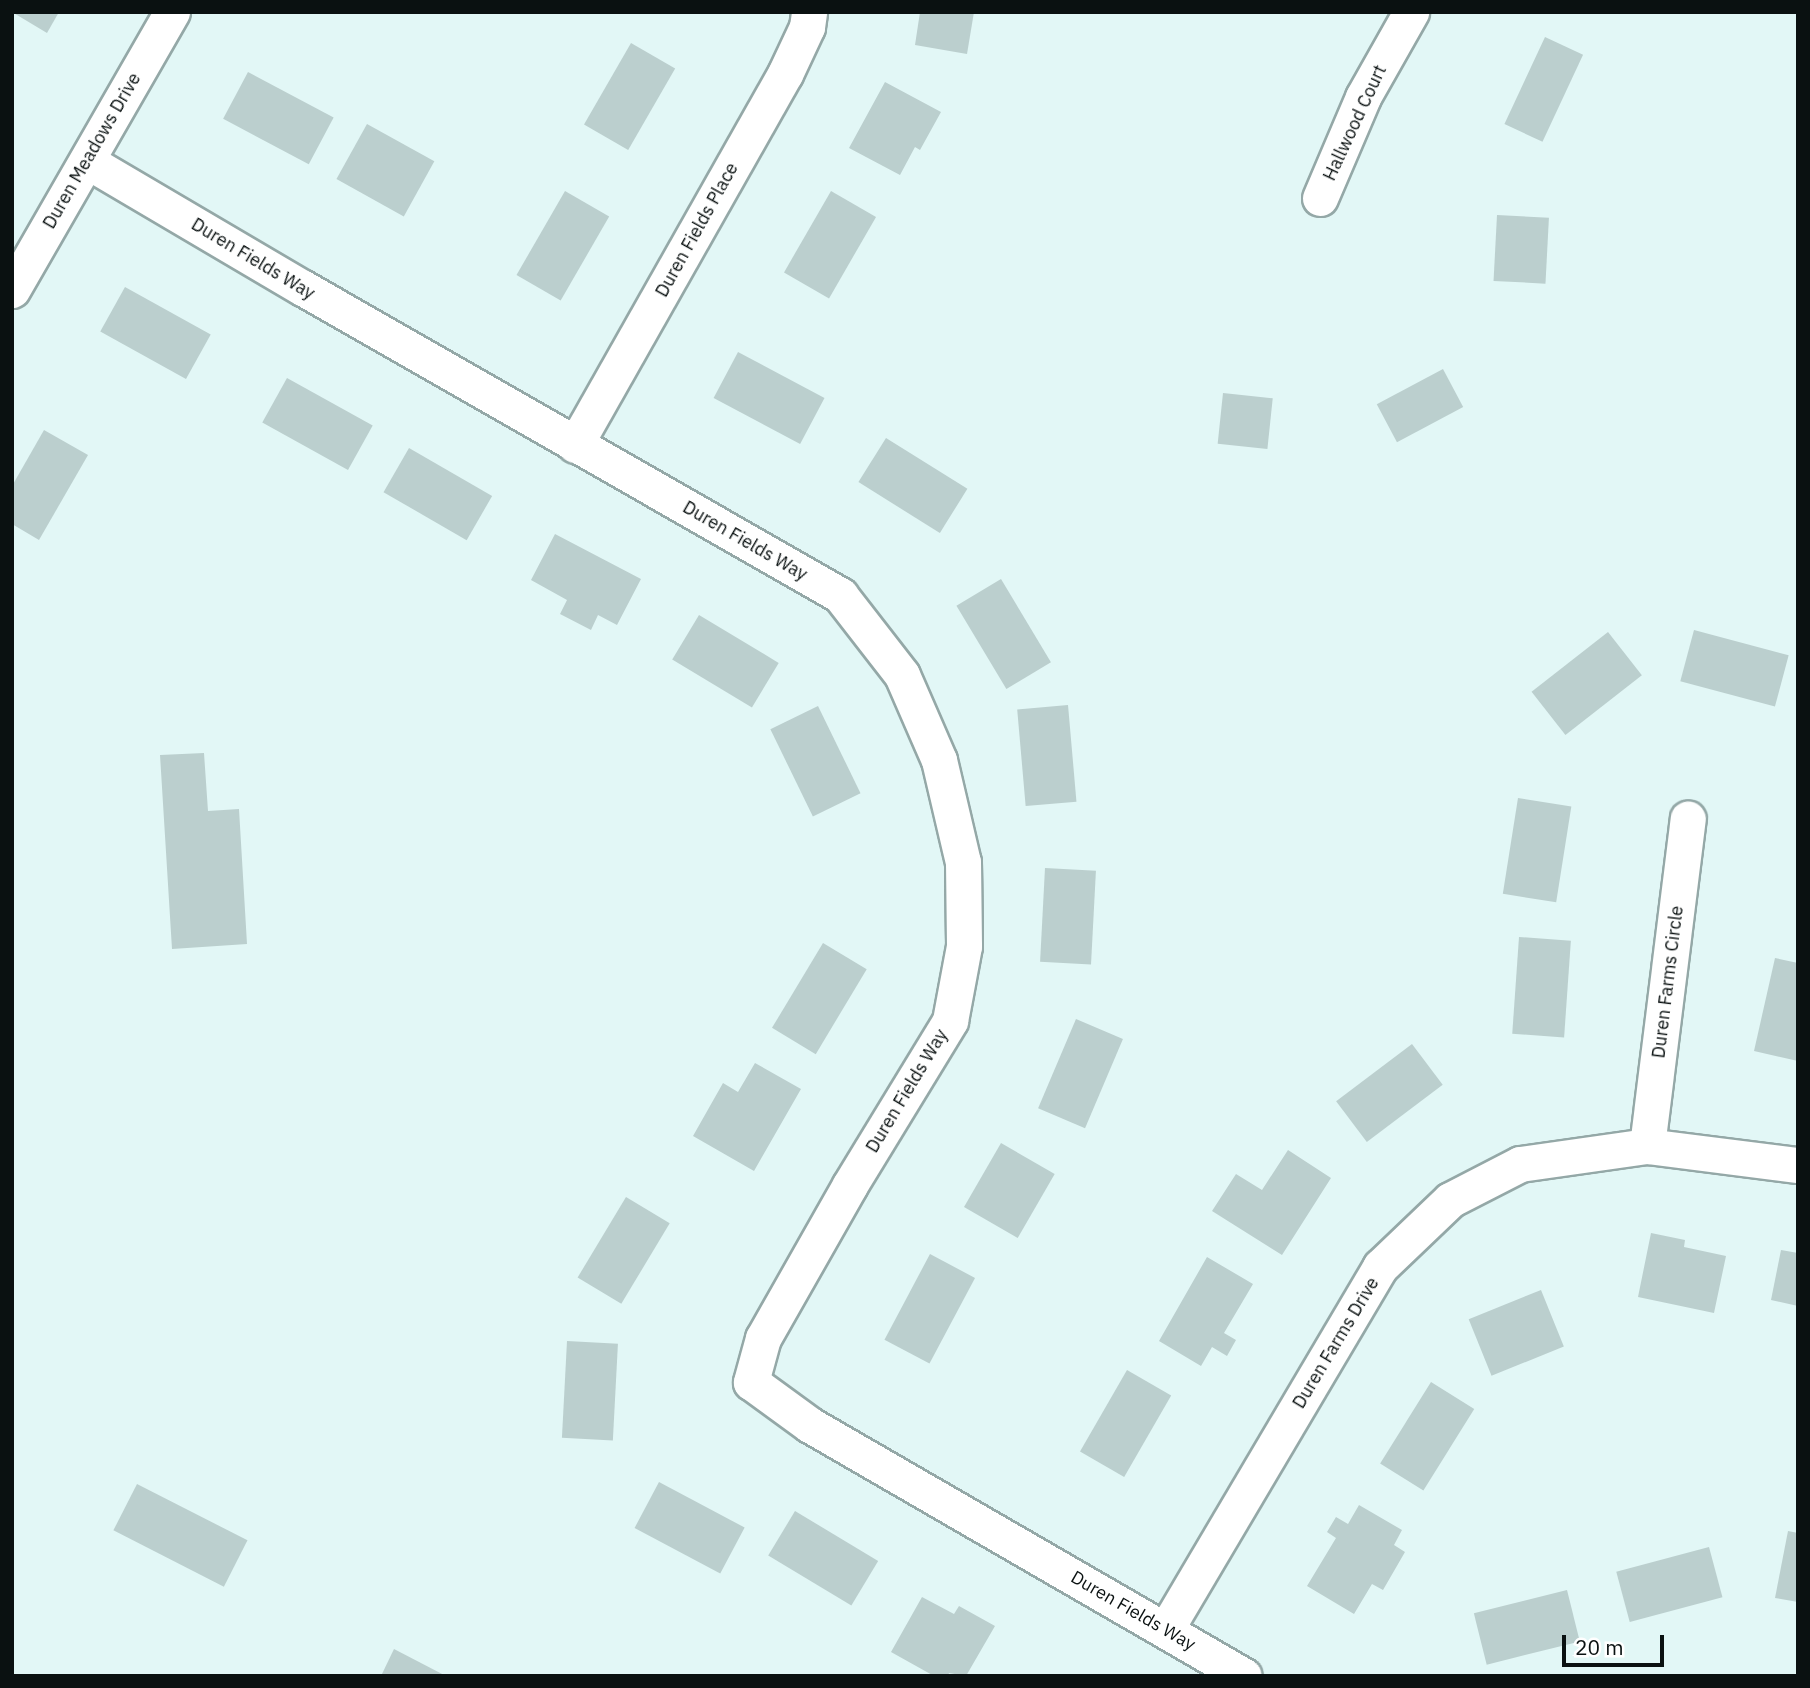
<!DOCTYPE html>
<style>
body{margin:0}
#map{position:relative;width:1810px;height:1688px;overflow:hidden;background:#e2f7f6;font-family:"IBM Plex Sans",sans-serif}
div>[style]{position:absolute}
.building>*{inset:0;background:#bbcfce;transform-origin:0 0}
.roads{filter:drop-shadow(2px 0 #94a8a7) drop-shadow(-2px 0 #94a8a7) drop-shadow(0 2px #94a8a7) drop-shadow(0 -2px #94a8a7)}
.minor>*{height:35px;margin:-17.5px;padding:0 17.5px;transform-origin:17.5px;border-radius:17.5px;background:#fff}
span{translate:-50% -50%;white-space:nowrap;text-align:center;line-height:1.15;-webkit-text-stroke:5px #fff;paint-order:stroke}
.street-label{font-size:18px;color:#0a1111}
.frame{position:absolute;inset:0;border:14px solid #0a1111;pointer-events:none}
.scale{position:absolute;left:1562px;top:1635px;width:102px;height:32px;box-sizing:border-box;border:4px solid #0a1111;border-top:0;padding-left:9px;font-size:21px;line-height:24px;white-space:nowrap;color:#0a1111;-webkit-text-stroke:5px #fff;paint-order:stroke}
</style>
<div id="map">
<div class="building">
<div style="clip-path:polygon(12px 12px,59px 12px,47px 33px)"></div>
<div style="clip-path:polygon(920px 12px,974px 12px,967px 54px,915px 45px)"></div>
<div style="left:1545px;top:37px;width:42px;height:96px;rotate:25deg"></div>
<div style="left:631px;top:43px;width:51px;height:94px;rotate:30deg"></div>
<div style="left:248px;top:72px;width:97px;height:53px;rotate:28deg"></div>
<div style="clip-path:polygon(885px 82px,941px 112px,920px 150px,915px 147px,900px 175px,849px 148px)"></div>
<div style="left:367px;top:124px;width:77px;height:63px;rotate:29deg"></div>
<div style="left:565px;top:191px;width:51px;height:97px;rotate:30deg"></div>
<div style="left:831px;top:191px;width:52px;height:94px;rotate:30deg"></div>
<div style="left:1497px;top:215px;width:52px;height:66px;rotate:3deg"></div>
<div style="left:125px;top:287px;width:98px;height:51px;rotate:29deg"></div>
<div style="left:738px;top:352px;width:98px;height:52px;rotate:28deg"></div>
<div style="left:1443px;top:369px;width:43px;height:75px;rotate:62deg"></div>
<div style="left:287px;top:378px;width:98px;height:51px;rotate:29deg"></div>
<div style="left:1223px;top:393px;width:50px;height:51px;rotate:6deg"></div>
<div style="clip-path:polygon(44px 430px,88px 455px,39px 540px,12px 524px,12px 486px)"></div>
<div style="left:886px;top:438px;width:96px;height:52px;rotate:32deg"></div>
<div style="left:409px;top:448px;width:96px;height:51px;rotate:30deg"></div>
<div style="clip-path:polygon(555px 534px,641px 579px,617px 625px,598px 615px,591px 630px,560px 614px,567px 600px,531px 580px)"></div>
<div style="left:1001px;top:579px;width:97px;height:52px;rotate:59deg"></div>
<div style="left:699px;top:615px;width:93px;height:52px;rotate:31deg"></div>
<div style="left:1694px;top:630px;width:98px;height:53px;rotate:15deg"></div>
<div style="left:1608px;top:632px;width:55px;height:97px;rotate:52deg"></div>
<div style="left:1068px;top:705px;width:97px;height:51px;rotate:85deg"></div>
<div style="left:818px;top:706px;width:97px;height:53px;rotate:64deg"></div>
<div style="clip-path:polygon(204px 753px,208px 811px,239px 809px,247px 944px,172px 949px,160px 755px)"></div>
<div style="left:1518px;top:798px;width:54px;height:97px;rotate:9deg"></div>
<div style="left:1045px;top:868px;width:51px;height:94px;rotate:3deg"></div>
<div style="left:1519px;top:937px;width:52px;height:97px;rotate:4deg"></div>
<div style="left:823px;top:943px;width:51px;height:99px;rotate:31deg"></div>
<div style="clip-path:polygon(1775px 958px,1798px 963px,1798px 1061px,1754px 1051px)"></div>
<div style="left:1076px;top:1019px;width:51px;height:97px;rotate:23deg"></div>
<div style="left:1412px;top:1044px;width:51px;height:95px;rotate:53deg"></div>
<div style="clip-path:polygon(755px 1063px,801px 1089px,754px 1171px,693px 1136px,723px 1083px,738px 1092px)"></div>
<div style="left:1001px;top:1143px;width:62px;height:74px;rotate:30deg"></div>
<div style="clip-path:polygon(1288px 1150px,1331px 1178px,1282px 1255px,1212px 1211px,1236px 1174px,1262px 1190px)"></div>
<div style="left:626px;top:1197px;width:51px;height:94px;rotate:31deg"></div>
<div style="clip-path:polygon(1651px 1233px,1685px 1240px,1684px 1247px,1726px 1256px,1714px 1313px,1638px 1297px)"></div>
<div style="clip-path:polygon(1781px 1250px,1798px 1253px,1798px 1306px,1771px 1300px)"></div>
<div style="left:930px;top:1254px;width:51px;height:97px;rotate:28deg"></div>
<div style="clip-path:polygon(1207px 1257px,1253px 1284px,1224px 1333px,1236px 1340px,1227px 1356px,1212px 1347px,1201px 1366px,1159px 1341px)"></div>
<div style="left:1541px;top:1290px;width:61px;height:78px;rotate:68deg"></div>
<div style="left:567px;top:1341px;width:51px;height:97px;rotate:3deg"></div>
<div style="left:1127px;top:1370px;width:51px;height:94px;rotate:30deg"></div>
<div style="left:1431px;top:1382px;width:51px;height:96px;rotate:32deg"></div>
<div style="left:659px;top:1482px;width:97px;height:52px;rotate:28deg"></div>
<div style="left:137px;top:1484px;width:124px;height:52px;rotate:27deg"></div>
<div style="clip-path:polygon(1359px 1505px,1402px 1530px,1394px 1545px,1405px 1552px,1383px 1590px,1372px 1584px,1354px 1614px,1307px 1586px,1336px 1538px,1327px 1532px,1336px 1517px,1348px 1524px)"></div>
<div style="left:795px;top:1511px;width:97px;height:52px;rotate:31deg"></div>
<div style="clip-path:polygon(1788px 1531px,1798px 1533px,1798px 1602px,1775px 1598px)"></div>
<div style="left:1709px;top:1547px;width:52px;height:96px;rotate:75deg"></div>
<div style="left:1567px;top:1590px;width:53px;height:96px;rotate:76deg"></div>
<div style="clip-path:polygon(922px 1597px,954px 1614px,959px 1606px,995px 1626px,966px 1676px,949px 1673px,948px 1676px,934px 1676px,891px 1652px)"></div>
<div style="clip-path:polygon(394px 1649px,446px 1676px,381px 1676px)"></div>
</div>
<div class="roads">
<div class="minor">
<div style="left:87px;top:161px;width:251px;rotate:30.5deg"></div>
<div style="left:303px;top:288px;width:619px;rotate:29.76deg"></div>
<div style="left:840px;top:595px;width:101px;rotate:52.2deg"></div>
<div style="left:902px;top:675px;width:93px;rotate:66.5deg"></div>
<div style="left:939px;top:760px;width:105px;rotate:76.8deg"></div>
<div style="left:963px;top:862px;width:84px;rotate:89.3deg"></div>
<div style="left:964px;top:946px;width:76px;rotate:100.6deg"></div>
<div style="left:950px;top:1021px;width:192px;rotate:121.4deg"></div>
<div style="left:850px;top:1185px;width:176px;rotate:119.6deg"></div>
<div style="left:763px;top:1338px;width:46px;rotate:105.3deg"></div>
<div style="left:751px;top:1382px;width:73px;rotate:36.1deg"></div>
<div style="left:810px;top:1425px;width:501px;rotate:30.04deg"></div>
<div style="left:1320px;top:198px;width:110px;rotate:-66.9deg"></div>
<div style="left:1363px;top:97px;width:98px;rotate:-60.5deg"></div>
<div style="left:12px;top:290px;width:321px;rotate:-60.1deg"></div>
<div style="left:575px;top:445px;width:426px;rotate:-60.5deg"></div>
<div style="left:785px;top:74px;width:52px;rotate:-64.9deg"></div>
<div style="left:807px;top:27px;width:15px;rotate:-82deg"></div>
<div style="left:1647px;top:1146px;width:330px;rotate:-82.9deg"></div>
<div style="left:1166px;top:1629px;width:421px;rotate:-59.4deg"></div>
<div style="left:1380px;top:1267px;width:97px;rotate:-43.7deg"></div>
<div style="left:1450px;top:1200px;width:79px;rotate:-27.2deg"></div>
<div style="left:1520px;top:1164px;width:128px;rotate:-8.1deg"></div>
<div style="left:1647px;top:1146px;width:152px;rotate:7.2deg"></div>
</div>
</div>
<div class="street-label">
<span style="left:1355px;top:123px;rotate:-65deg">Hallwood Court</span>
<span style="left:92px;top:151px;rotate:-60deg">Duren Meadows Drive</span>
<span style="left:697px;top:230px;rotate:-61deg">Duren Fields Place</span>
<span style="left:253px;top:259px;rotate:31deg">Duren Fields Way</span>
<span style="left:745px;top:541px;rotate:30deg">Duren Fields Way</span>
<span style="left:1668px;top:982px;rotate:-83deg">Duren Farms Circle</span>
<span style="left:907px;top:1091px;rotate:-59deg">Duren Fields Way</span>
<span style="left:1336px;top:1343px;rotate:-59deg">Duren Farms Drive</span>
<span style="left:1133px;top:1611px;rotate:30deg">Duren Fields Way</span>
</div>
<div class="frame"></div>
<div class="scale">20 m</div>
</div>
